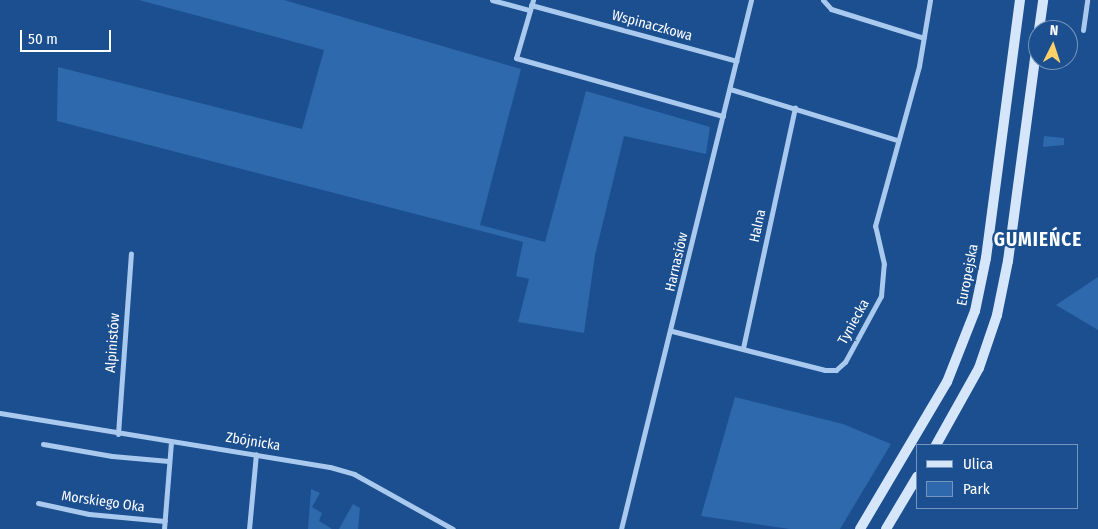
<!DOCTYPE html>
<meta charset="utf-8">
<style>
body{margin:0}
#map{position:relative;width:1098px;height:529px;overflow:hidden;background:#1b4f8f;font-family:"Fira Sans Condensed",sans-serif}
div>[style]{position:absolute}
.green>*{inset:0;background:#2e69ad}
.minor>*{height:5px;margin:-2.5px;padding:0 2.5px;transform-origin:2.5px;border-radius:2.5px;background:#a9c9ee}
.secondary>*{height:10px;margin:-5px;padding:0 5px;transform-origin:5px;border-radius:5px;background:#d6e6fa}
span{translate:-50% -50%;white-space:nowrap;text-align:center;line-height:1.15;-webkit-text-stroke:4.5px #1b4f8f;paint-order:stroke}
.street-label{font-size:14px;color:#fff}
.district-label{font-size:19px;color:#fff;font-weight:700;letter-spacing:1px}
.legend{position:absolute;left:916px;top:444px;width:162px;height:65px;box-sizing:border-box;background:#1b4f8f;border:1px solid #7695bc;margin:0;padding:6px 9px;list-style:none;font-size:15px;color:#fff}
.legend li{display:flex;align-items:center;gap:10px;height:25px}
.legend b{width:25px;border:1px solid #7695bc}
.north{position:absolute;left:1028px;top:20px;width:50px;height:50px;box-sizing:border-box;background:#1b4f8f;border:1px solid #7695bc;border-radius:50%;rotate:4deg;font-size:14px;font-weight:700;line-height:20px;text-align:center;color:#fff}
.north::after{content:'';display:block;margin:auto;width:18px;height:22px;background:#ffd166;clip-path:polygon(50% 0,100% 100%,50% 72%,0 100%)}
.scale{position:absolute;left:20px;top:30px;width:91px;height:22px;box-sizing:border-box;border:2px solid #fff;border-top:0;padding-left:6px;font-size:15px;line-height:18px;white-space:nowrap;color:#fff;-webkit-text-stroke:4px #1b4f8f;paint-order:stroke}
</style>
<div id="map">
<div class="green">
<div style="clip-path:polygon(139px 0,284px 0,521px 69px,480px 225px,545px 242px,586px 91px,710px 127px,706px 154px,624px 136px,595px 255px,584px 333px,518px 322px,529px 279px,516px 276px,523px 242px,57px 121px,58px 67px,302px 129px,324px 50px)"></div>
<div style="clip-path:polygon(1044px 136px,1064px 138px,1064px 145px,1043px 147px)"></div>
<div style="clip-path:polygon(1098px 277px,1098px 330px,1056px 305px)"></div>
<div style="clip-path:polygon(735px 397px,843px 424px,891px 444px,840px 529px,790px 529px,701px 516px)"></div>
<div style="clip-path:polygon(311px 489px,320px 493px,312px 507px,322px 513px,319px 521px,332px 529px,308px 529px)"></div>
<div style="clip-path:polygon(353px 504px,360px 508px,358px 529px,339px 529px)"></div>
</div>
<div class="minor">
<div style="left:492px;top:0;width:39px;rotate:15deg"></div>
<div style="left:533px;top:0;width:60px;rotate:106.3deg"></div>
<div style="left:516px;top:58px;width:215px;rotate:15.7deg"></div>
<div style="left:823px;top:0;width:12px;rotate:48deg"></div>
<div style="left:831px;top:9px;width:97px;rotate:17.3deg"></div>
<div style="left:531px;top:5px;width:213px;rotate:15.2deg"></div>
<div style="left:1083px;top:30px;width:30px;rotate:-82deg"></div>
<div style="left:730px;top:89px;width:175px;rotate:17deg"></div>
<div style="left:672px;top:331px;width:158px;rotate:14.3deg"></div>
<div style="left:825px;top:370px;width:11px"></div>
<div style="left:836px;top:370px;width:12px;rotate:-42deg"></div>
<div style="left:845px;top:362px;width:75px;rotate:-61.4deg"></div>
<div style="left:881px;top:296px;width:32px;rotate:-85deg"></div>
<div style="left:884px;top:264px;width:39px;rotate:-103deg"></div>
<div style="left:875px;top:226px;width:166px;rotate:-74.6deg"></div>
<div style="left:919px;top:66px;width:67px;rotate:-80.5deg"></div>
<div style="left:743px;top:348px;width:246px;rotate:-77.8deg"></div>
<div style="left:0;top:413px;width:334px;rotate:9.3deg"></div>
<div style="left:330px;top:467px;width:25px;rotate:16deg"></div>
<div style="left:354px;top:474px;width:113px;rotate:29.1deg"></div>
<div style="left:118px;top:434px;width:181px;rotate:-85.9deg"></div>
<div style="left:43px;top:444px;width:70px;rotate:9.9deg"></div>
<div style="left:112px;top:456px;width:57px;rotate:5deg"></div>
<div style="left:38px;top:503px;width:52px;rotate:12.2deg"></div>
<div style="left:89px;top:514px;width:76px;rotate:5.3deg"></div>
<div style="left:164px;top:529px;width:87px;rotate:-85.4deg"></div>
<div style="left:249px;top:529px;width:75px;rotate:-84.7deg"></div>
<div style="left:621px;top:529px;width:545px;rotate:-76.19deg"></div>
</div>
<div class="secondary">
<div style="left:1039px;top:30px;width:30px;rotate:-82deg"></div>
<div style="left:936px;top:445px;width:88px;rotate:-60.8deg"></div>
<div style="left:979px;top:368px;width:56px;rotate:-71.2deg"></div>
<div style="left:997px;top:315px;width:55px;rotate:-78.5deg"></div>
<div style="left:1008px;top:261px;width:228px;rotate:-82.4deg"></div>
<div style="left:860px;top:529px;width:171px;rotate:-59.4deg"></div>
<div style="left:947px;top:382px;width:76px;rotate:-68.5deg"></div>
<div style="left:975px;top:311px;width:54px;rotate:-78.3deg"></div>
<div style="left:986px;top:258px;width:260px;rotate:-82.5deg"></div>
<div style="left:886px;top:529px;width:61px;rotate:-59.2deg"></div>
</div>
<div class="street-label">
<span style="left:652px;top:26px;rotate:15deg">Wspinaczkowa</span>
<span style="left:758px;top:226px;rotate:-78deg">Halna</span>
<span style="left:677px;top:262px;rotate:-77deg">Harnasiów</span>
<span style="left:968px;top:275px;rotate:-79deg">Europejska</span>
<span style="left:854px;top:322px;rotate:-61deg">Tyniecka</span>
<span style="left:113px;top:343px;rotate:-86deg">Alpinistów</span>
<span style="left:253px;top:442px;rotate:9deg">Zbójnicka</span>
<span style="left:103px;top:502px;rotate:8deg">Morskiego Oka</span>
</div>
<div class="district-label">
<span style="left:1038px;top:240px">GUMIEŃCE</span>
</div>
<ul class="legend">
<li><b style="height:6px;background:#d6e6fa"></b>Ulica</li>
<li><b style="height:14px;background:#2e69ad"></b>Park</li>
</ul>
<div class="north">N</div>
<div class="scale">50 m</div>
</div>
